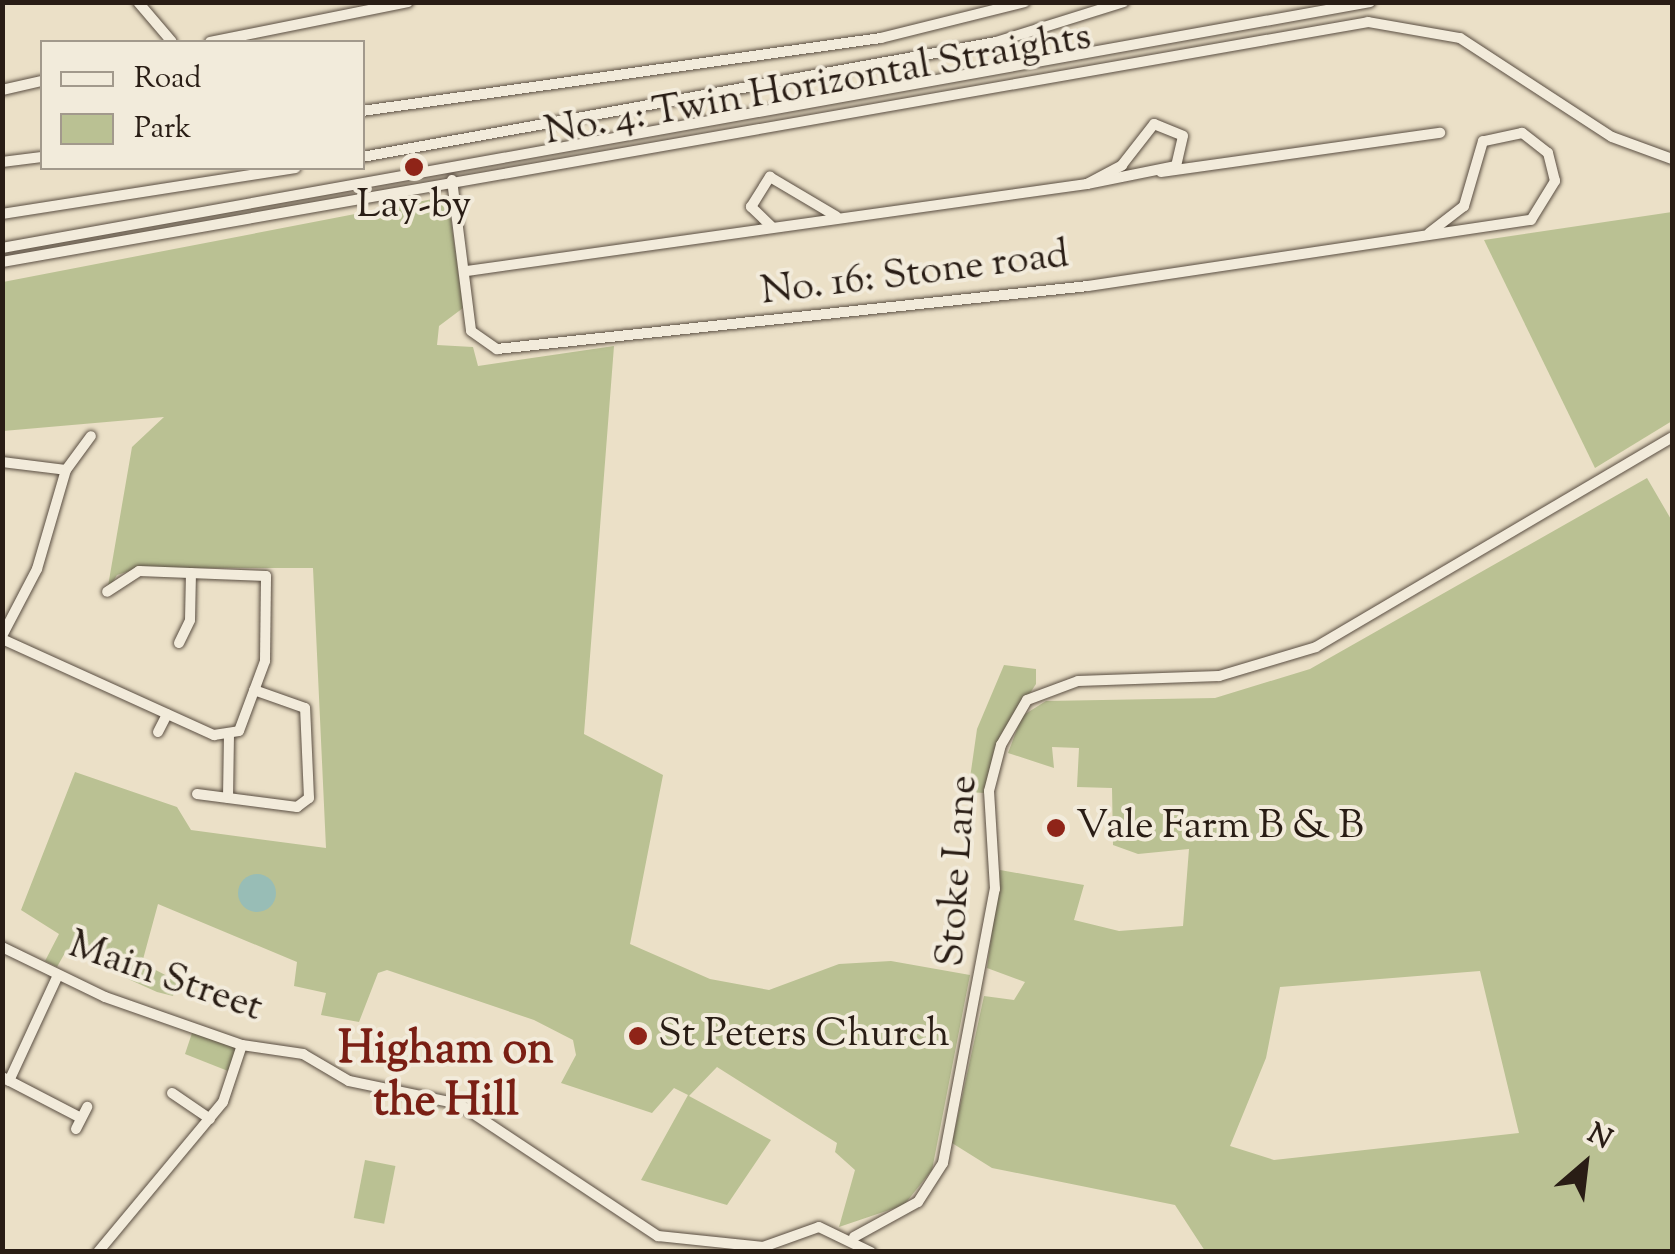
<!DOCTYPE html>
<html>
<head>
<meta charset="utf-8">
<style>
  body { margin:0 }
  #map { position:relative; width:1675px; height:1254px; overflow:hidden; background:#ebe0c7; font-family:"Sorts Mill Goudy",serif }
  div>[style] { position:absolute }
  .green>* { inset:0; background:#bac193; transform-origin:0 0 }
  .water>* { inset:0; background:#98bdb6 }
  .round { border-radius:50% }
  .roads { filter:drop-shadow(0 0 2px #5a4e42) drop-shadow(0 0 2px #5a4e42) }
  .minor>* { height:10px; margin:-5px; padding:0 5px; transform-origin:5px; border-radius:5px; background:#f2ebdb }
  .dots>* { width:28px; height:28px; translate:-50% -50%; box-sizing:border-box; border:5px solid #f2ebdb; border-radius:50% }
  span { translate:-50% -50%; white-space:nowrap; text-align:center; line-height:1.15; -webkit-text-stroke:8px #f2ebdb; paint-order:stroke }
  .street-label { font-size:40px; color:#291d15 }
  .poi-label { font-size:40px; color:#291d15 }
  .left { translate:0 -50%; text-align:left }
  .quarter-label { font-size:45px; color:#7a1f14; font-weight:700 }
  .frame { position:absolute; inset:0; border:5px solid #291d15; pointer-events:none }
  .legend { position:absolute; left:40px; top:40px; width:325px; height:130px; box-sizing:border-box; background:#f2ebdb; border:2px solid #a2998c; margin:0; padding:12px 18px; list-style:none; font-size:30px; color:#291d15 }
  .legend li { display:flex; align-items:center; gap:20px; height:50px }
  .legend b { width:50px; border:2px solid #a2998c }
  .north { position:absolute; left:1535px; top:1114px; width:100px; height:100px; -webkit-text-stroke:8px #f2ebdb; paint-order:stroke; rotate:28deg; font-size:28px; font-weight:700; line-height:40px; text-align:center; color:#291d15 }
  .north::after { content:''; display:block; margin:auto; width:35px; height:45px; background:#291d15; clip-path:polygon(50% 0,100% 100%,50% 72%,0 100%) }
</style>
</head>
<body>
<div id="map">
  <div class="green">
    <i style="clip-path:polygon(438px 198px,451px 219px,463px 308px,439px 326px,437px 345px,473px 347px,478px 366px,614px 346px,584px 734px,663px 775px,630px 944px,710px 979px,769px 990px,839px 964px,891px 961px,970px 975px,932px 1170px,904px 1205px,839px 1227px,855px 1170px,835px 1152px,837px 1143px,717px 1067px,689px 1096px,771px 1140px,727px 1205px,641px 1180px,688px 1095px,674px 1088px,652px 1113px,561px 1083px,576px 1055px,573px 1040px,534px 1020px,387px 970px,378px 973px,359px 1022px,321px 1015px,326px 993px,294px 986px,297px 962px,158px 904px,142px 963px,177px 981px,173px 996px,157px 992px,66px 951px,57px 967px,45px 961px,59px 934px,21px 910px,75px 772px,177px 807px,191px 830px,326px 848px,313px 568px,139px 568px,117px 575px,107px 592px,132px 447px,164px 417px,3px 431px,3px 282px)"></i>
    <i style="clip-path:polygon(1672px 212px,1672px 421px,1595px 468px,1484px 240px)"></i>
    <i style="clip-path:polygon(evenodd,1647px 478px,1672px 521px,1672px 1251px,1205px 1251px,1175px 1205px,992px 1168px,952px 1143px,984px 996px,1014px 1000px,1025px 982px,987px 968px,1000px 870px,1084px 885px,1074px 920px,1119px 931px,1183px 926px,1189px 849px,1138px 854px,1113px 845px,1112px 788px,1077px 787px,1079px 748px,1052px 747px,1054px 768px,1008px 753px,1022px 716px,1046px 701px,1215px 698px,1310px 669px,1647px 478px,1480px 971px,1519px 1133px,1274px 1160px,1230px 1146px,1266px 1058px,1280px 987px,1480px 971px)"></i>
    <i style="clip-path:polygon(1004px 665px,1036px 669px,1036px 684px,995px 747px,984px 793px,968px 792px,977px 729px)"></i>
    <i style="clip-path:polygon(193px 1030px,237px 1047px,233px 1073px,185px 1054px)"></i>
    <i style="left:365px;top:1160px;width:31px;height:59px;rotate:11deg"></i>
  </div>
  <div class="water">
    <i class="round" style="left:238px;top:874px;width:38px;height:38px"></i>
  </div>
  <div class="roads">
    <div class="minor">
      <i style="left:138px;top:2px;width:52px;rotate:49.6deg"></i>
      <i style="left:210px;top:42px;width:202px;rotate:-11.4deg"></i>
      <i style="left:2px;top:90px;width:41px;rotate:-12.7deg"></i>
      <i style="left:362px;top:111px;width:524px;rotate:-8.01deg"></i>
      <i style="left:881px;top:38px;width:148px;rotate:-14deg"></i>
      <i style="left:1154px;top:124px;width:31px;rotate:22deg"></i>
      <i style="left:1183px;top:136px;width:31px;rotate:103deg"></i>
      <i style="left:1176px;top:166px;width:91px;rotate:168.6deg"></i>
      <i style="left:1087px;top:184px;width:40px;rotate:-28deg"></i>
      <i style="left:1122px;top:165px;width:52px;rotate:-52deg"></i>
      <i style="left:362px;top:157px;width:644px;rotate:-10.28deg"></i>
      <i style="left:996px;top:42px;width:134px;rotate:-17.4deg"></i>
      <i style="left:2px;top:162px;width:40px;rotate:-7.1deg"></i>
      <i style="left:1161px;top:172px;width:282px;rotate:-8deg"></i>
      <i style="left:452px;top:180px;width:152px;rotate:82.8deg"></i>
      <i style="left:471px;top:331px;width:32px;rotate:35deg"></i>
      <i style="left:497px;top:349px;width:594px;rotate:-6.08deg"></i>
      <i style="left:1088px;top:286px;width:448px;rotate:-8.5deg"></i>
      <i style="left:1531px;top:220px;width:46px;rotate:-58.4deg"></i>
      <i style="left:1555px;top:181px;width:29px;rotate:-104deg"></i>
      <i style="left:1548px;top:153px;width:33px;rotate:-142deg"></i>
      <i style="left:1522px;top:133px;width:40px;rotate:168deg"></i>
      <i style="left:1483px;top:141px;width:68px;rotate:106.3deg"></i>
      <i style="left:1464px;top:206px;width:44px;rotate:142.4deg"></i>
      <i style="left:2px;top:214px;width:297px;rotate:-8.9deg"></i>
      <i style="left:771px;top:226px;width:28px;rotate:-136deg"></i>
      <i style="left:751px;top:207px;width:36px;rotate:-58deg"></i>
      <i style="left:770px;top:177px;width:77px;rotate:30.6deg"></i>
      <i style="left:2px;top:248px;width:1390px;rotate:-10.19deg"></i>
      <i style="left:2px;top:262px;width:1387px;rotate:-9.96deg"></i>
      <i style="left:1368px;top:22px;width:93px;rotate:9.9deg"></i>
      <i style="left:1460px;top:38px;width:181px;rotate:33.1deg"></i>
      <i style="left:1612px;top:137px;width:64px;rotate:20.1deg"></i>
      <i style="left:467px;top:271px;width:626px;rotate:-7.99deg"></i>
      <i style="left:2px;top:462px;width:64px;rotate:7.1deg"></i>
      <i style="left:2px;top:636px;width:76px;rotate:-62.4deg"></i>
      <i style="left:37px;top:569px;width:103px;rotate:-73.7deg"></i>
      <i style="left:66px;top:470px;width:42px;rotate:-53.7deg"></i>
      <i style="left:2px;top:639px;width:233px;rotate:24.4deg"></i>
      <i style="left:214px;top:735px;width:25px;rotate:-9deg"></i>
      <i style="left:239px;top:731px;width:75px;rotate:-69.6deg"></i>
      <i style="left:265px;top:661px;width:85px;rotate:-89.3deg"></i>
      <i style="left:266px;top:576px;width:127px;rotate:-177.7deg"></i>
      <i style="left:139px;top:571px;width:38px;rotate:147deg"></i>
      <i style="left:179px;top:643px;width:25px;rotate:-64deg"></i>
      <i style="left:190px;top:620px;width:47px;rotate:-88.8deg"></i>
      <i style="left:158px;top:732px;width:20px;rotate:-63deg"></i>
      <i style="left:197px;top:794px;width:101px;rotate:7.4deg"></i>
      <i style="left:297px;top:807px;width:15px;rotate:-37deg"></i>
      <i style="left:309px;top:798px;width:90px;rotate:-92.5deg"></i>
      <i style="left:305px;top:708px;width:54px;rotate:-160.6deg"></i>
      <i style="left:228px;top:798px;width:62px;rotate:-89.1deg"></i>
      <i style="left:2px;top:947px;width:114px;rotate:25.9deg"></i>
      <i style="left:105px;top:997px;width:145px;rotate:19.3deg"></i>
      <i style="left:242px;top:1045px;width:62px;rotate:8.4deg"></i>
      <i style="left:303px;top:1054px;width:53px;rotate:30.4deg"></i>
      <i style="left:349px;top:1081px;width:112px;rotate:11.8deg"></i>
      <i style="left:459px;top:1104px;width:239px;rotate:33.6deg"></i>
      <i style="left:658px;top:1236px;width:106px;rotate:6deg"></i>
      <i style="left:763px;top:1247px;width:59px;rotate:-19.7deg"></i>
      <i style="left:819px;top:1227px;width:58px;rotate:25.7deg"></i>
      <i style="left:2px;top:1077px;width:89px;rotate:27.4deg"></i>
      <i style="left:9px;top:1081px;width:117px;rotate:-65.2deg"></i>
      <i style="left:172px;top:1093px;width:46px;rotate:34.4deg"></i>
      <i style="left:76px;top:1129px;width:25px;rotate:-63deg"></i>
      <i style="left:854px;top:1237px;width:73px;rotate:-28.7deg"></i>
      <i style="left:918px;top:1202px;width:46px;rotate:-57.3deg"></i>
      <i style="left:943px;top:1163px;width:279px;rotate:-79.3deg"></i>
      <i style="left:995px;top:889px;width:98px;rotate:-93.5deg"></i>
      <i style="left:989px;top:791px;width:48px;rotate:-75.4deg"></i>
      <i style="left:1001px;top:745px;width:52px;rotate:-60deg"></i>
      <i style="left:1027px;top:700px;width:54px;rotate:-20.4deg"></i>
      <i style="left:1078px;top:681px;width:141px;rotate:-2deg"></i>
      <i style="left:1219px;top:676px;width:101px;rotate:-16.6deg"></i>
      <i style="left:1316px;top:647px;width:413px;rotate:-30.5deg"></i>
      <i style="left:98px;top:1252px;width:195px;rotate:-50.2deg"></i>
      <i style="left:223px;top:1102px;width:60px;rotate:-71.6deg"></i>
    </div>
  </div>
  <div class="dots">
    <i style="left:414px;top:167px;background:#8f2418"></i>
    <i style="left:1056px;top:828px;background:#8f2418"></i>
    <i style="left:638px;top:1036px;background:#8f2418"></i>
  </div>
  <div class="street-label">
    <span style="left:818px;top:86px;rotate:-10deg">No. 4: Twin Horizontal Straights</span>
    <span style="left:915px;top:275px;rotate:-7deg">No. 16: Stone road</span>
    <span style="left:959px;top:871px;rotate:-86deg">Stoke Lane</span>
    <span style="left:165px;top:978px;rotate:19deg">Main Street</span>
  </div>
  <div class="poi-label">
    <span style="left:414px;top:207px">Lay-by</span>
    <span class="left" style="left:1076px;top:828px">Vale Farm B &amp; B</span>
    <span class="left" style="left:658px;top:1036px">St Peters Church</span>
  </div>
  <div class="quarter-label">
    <span style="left:446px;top:1078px">Higham on<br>the Hill</span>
  </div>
  <div class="frame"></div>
  <ul class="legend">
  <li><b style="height:12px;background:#f2ebdb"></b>Road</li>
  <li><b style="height:28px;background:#bac193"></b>Park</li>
  </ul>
  <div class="north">N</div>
</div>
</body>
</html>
